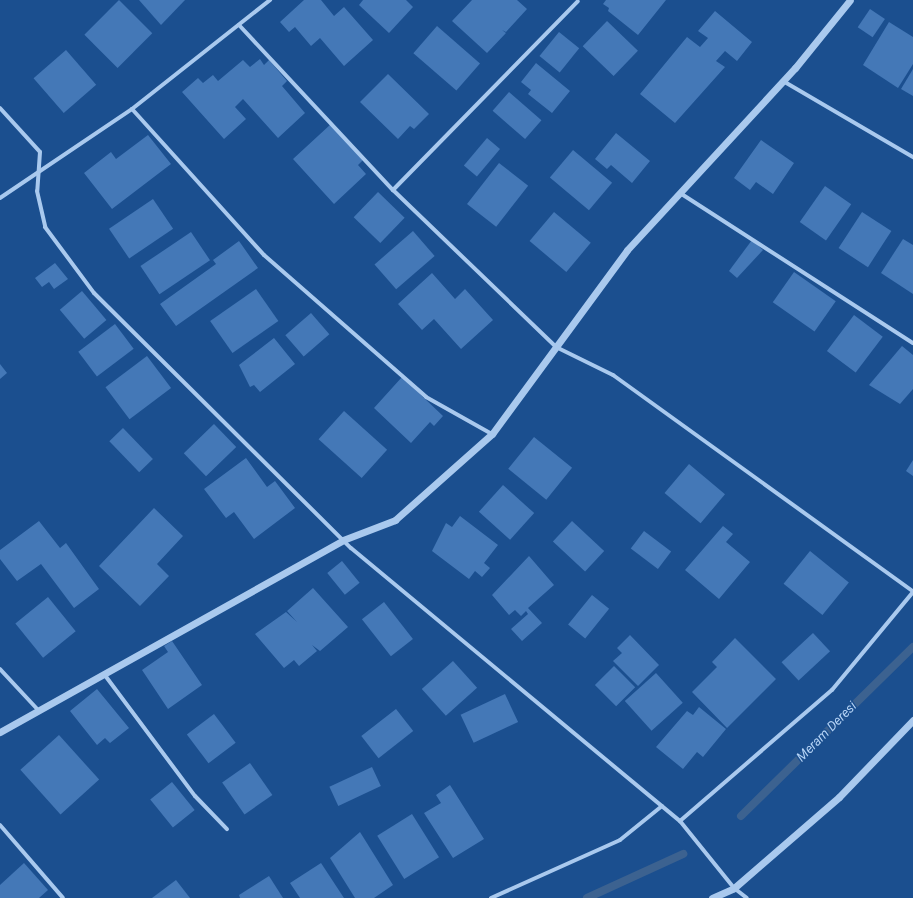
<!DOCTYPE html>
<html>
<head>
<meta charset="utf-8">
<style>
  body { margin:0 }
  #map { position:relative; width:913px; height:898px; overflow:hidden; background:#1b4f8f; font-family:Roboto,sans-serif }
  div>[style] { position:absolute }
  .stream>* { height:8px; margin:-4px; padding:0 4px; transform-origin:4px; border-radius:4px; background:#3c6290 }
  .building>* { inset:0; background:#4478b7; transform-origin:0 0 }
  .minor>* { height:4px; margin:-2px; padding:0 2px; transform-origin:2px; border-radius:2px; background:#a9c9ee }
  .tertiary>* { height:7px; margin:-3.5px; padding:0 3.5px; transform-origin:3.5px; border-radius:3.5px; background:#a9c9ee }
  span { translate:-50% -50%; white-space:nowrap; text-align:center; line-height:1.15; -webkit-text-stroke:3px #1b4f8f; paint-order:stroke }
  .water-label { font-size:13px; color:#b5d3f5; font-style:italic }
</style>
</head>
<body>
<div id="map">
  <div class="stream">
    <i style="left:741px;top:816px;width:241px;rotate:-44.5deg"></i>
    <i style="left:587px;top:898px;width:106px;rotate:-24.6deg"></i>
  </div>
  <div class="building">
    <i style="left:119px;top:0;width:47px;height:49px;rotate:45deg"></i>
    <i style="clip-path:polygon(139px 0,185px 0,161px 25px)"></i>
    <i style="clip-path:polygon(304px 0,321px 0,334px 16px,344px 7px,373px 40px,344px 66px,320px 38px,311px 46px,295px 27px,289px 32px,280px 22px)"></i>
    <i style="clip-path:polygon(363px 0,406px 0,413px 7px,389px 33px,359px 5px)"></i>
    <i style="clip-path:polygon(472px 0,517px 0,527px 9px,506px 32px,502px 30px,506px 33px,487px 53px,452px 21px)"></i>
    <i style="clip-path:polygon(606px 0,666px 0,638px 35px,608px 11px,609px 8px,603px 4px)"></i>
    <i style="left:870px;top:9px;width:18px;height:22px;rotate:34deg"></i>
    <i style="clip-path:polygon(715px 11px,752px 42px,737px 61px,725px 51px,716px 61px,725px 67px,675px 123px,640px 94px,687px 37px,700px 47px,708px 38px,698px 31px)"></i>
    <i style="left:607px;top:21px;width:43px;height:35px;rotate:44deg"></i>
    <i style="clip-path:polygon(889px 22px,913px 37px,913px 64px,898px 88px,863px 65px)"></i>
    <i style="left:437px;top:26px;width:57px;height:36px;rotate:41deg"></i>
    <i style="left:559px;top:32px;width:26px;height:31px;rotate:39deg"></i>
    <i style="left:66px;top:50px;width:46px;height:43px;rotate:49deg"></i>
    <i style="clip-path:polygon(260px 59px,264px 65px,269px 60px,287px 81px,282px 86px,305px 113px,278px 138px,243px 99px,235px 107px,246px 119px,224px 139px,182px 92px,198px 78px,203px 83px,213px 75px,218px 81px,243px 60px,250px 67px)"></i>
    <i style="clip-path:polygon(536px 63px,570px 91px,552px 113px,528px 94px,531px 90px,521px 82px)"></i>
    <i style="clip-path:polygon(913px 69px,913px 96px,901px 89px)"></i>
    <i style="clip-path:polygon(388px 74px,429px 114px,414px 129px,410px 126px,398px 139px,360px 102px)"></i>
    <i style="left:509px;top:92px;width:43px;height:25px;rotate:41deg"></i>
    <i style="clip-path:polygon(331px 124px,363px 160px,358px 165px,366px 174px,334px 204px,293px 159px)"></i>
    <i style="clip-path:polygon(616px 133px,650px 161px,632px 183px,611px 165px,607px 169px,595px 159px)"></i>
    <i style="clip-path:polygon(148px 135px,171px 164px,112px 209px,84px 173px,111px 152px,116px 159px)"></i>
    <i style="left:487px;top:138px;width:17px;height:36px;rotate:40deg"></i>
    <i style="clip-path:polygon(761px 140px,794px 163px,773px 194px,756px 182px,750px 190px,734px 178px)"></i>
    <i style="left:573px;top:150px;width:51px;height:36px;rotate:40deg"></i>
    <i style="left:499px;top:163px;width:37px;height:52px;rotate:38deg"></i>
    <i style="left:825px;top:186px;width:32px;height:44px;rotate:35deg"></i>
    <i style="left:378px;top:192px;width:37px;height:35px;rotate:44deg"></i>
    <i style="left:153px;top:199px;width:36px;height:53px;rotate:56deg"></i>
    <i style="left:554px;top:212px;width:48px;height:38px;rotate:40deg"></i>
    <i style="left:862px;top:212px;width:35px;height:43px;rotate:33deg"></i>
    <i style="left:413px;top:231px;width:33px;height:51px;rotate:49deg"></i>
    <i style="left:191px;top:232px;width:34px;height:61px;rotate:56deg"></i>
    <i style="clip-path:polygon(903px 239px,913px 245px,913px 294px,881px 273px)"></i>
    <i style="clip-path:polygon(752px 240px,763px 250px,737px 278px,729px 271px)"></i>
    <i style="clip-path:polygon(239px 241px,258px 268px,176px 326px,160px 304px,216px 264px,213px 260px)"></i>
    <i style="clip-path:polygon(55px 263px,68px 279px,54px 289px,49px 282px,42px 287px,35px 278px)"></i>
    <i style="left:794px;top:272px;width:51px;height:37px;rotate:35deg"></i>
    <i style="clip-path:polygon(432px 273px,455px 299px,465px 289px,493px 320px,461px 349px,434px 319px,422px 330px,398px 304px)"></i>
    <i style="left:256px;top:289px;width:39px;height:56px;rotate:55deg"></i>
    <i style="left:82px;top:291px;width:38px;height:29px;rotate:50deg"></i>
    <i style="left:311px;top:313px;width:28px;height:34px;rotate:49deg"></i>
    <i style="left:854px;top:315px;width:36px;height:45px;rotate:37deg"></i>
    <i style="left:115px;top:324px;width:31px;height:46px;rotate:53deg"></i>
    <i style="clip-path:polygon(274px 338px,295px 364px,260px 392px,254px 385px,250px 387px,239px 365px)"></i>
    <i style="clip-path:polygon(902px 346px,913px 355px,913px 389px,900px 404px,869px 385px)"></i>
    <i style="left:147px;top:356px;width:40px;height:52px;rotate:53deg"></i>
    <i style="clip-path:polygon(0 364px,7px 373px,0 379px)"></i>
    <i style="clip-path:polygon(402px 377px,443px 416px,434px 426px,430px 422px,411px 443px,374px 408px)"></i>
    <i style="left:344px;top:411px;width:58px;height:38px;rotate:42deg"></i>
    <i style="left:214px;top:424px;width:32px;height:42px;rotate:46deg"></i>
    <i style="left:123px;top:428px;width:43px;height:19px;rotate:46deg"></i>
    <i style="left:534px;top:437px;width:49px;height:41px;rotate:39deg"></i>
    <i style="clip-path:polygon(246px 458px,267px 487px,275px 481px,295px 508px,254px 539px,234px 512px,226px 518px,204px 489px)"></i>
    <i style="clip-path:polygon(913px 460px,913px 476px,906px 471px)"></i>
    <i style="left:689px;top:464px;width:47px;height:38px;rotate:40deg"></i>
    <i style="left:503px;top:485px;width:42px;height:36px;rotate:42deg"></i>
    <i style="clip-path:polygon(154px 508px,183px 536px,157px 564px,169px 576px,140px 606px,99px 566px)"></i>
    <i style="clip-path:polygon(460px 516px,498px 545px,484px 563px,490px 568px,482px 577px,475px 571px,469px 579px,432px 551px,446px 523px,452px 527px)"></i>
    <i style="clip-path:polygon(39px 521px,60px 548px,66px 543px,99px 589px,74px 608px,41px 564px,17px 581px,0 559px,0 550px)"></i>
    <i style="left:572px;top:521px;width:44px;height:28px;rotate:43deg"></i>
    <i style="clip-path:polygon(723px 526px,733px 534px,726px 542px,750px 562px,719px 599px,685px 570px)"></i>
    <i style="left:644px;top:531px;width:34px;height:22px;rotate:37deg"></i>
    <i style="left:810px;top:551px;width:50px;height:42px;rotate:39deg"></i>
    <i style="clip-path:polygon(529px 556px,554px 585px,528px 608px,542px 623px,522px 641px,511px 629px,528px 614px,526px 611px,521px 616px,515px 610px,509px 615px,492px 595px)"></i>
    <i style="left:342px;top:561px;width:28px;height:19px;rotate:51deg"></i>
    <i style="clip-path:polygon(313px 588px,348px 627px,320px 651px,312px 645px,317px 651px,299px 666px,294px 660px,284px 668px,255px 634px,286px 612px,297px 622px,287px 611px)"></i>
    <i style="left:592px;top:595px;width:22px;height:38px;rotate:39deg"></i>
    <i style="left:48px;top:597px;width:44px;height:42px;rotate:51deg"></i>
    <i style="left:384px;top:602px;width:47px;height:28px;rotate:52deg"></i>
    <i style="left:813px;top:633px;width:25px;height:43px;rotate:47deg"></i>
    <i style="clip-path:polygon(630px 635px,659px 665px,638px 686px,613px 661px,622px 653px,617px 648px)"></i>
    <i style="clip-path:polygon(735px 638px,776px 679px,727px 728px,692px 692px,717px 667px,712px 662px)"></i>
    <i style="clip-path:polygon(172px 641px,202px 685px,168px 709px,142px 670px,168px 652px,164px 646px)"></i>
    <i style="left:453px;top:661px;width:36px;height:42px;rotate:48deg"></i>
    <i style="left:614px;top:666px;width:30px;height:27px;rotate:45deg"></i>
    <i style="left:656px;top:673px;width:40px;height:42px;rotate:48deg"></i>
    <i style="clip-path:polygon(97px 689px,129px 728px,110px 743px,105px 738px,97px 745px,70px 711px)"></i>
    <i style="left:505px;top:694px;width:31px;height:49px;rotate:65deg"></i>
    <i style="clip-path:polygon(699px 707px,726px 729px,703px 757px,697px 752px,683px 769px,656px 747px,687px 711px,693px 715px)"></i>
    <i style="left:396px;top:709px;width:28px;height:44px;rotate:52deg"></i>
    <i style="left:214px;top:714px;width:36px;height:34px;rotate:53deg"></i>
    <i style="left:59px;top:735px;width:60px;height:52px;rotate:48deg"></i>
    <i style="left:250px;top:763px;width:39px;height:34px;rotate:55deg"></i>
    <i style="left:372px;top:767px;width:21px;height:47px;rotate:65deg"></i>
    <i style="left:172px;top:782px;width:36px;height:28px;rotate:51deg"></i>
    <i style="clip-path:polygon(450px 785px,484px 839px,453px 858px,424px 813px,441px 803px,436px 795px)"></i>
    <i style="left:412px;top:814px;width:51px;height:41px;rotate:58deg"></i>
    <i style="clip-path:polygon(360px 832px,393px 885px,374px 898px,355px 898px,330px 858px)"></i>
    <i style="clip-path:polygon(24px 863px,48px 890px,39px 898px,0 898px,0 885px)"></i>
    <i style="clip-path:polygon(321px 863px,344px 898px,300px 898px,290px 883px)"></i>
    <i style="clip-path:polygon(269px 876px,283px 898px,240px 898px,239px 895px)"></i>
    <i style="clip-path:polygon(176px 880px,190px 898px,152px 898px)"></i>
  </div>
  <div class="minor">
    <i style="left:239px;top:25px;width:226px;rotate:47deg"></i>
    <i style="left:393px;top:190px;width:226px;rotate:43.9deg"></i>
    <i style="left:556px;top:347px;width:64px;rotate:26.2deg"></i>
    <i style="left:613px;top:375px;width:370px;rotate:35.8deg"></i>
    <i style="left:783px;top:81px;width:151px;rotate:30.3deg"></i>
    <i style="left:0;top:108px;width:59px;rotate:47.7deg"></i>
    <i style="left:40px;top:152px;width:39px;rotate:94deg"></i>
    <i style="left:37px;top:191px;width:37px;rotate:77deg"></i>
    <i style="left:45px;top:227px;width:82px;rotate:53.4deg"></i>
    <i style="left:94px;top:293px;width:362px;rotate:44.8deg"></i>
    <i style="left:351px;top:548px;width:428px;rotate:39.7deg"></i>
    <i style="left:680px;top:821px;width:86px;rotate:51.1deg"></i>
    <i style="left:734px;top:888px;width:16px;rotate:38deg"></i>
    <i style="left:132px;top:109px;width:197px;rotate:47.9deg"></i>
    <i style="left:264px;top:255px;width:215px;rotate:41.2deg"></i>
    <i style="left:426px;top:397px;width:76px;rotate:29.3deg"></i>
    <i style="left:393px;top:190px;width:264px;rotate:-45.6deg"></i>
    <i style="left:680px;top:193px;width:277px;rotate:32.8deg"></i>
    <i style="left:0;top:198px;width:159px;rotate:-34deg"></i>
    <i style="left:132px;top:109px;width:176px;rotate:-38.3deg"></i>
    <i style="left:0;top:669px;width:57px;rotate:47.1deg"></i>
    <i style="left:104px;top:674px;width:152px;rotate:53.3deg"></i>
    <i style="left:195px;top:796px;width:46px;rotate:45.9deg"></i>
    <i style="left:680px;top:821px;width:201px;rotate:-40.8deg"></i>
    <i style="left:832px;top:690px;width:127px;rotate:-50.4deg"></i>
    <i style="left:0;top:825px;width:96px;rotate:49.2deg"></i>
    <i style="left:491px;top:898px;width:141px;rotate:-24.2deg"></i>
    <i style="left:620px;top:840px;width:54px;rotate:-39deg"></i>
  </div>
  <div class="tertiary">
    <i style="left:0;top:732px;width:393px;rotate:-29.2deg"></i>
    <i style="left:343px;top:540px;width:56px;rotate:-21deg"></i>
    <i style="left:395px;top:520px;width:130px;rotate:-41.6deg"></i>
    <i style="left:492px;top:434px;width:228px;rotate:-53.7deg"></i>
    <i style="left:627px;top:250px;width:248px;rotate:-47.3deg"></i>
    <i style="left:795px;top:68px;width:87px;rotate:-51deg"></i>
    <i style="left:712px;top:898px;width:24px;rotate:-24deg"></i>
    <i style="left:734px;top:888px;width:139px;rotate:-40.9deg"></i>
    <i style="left:839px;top:797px;width:107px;rotate:-46.1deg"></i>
  </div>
  <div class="water-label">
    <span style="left:827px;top:732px;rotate:-45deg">Meram Deresi</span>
  </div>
</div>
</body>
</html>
